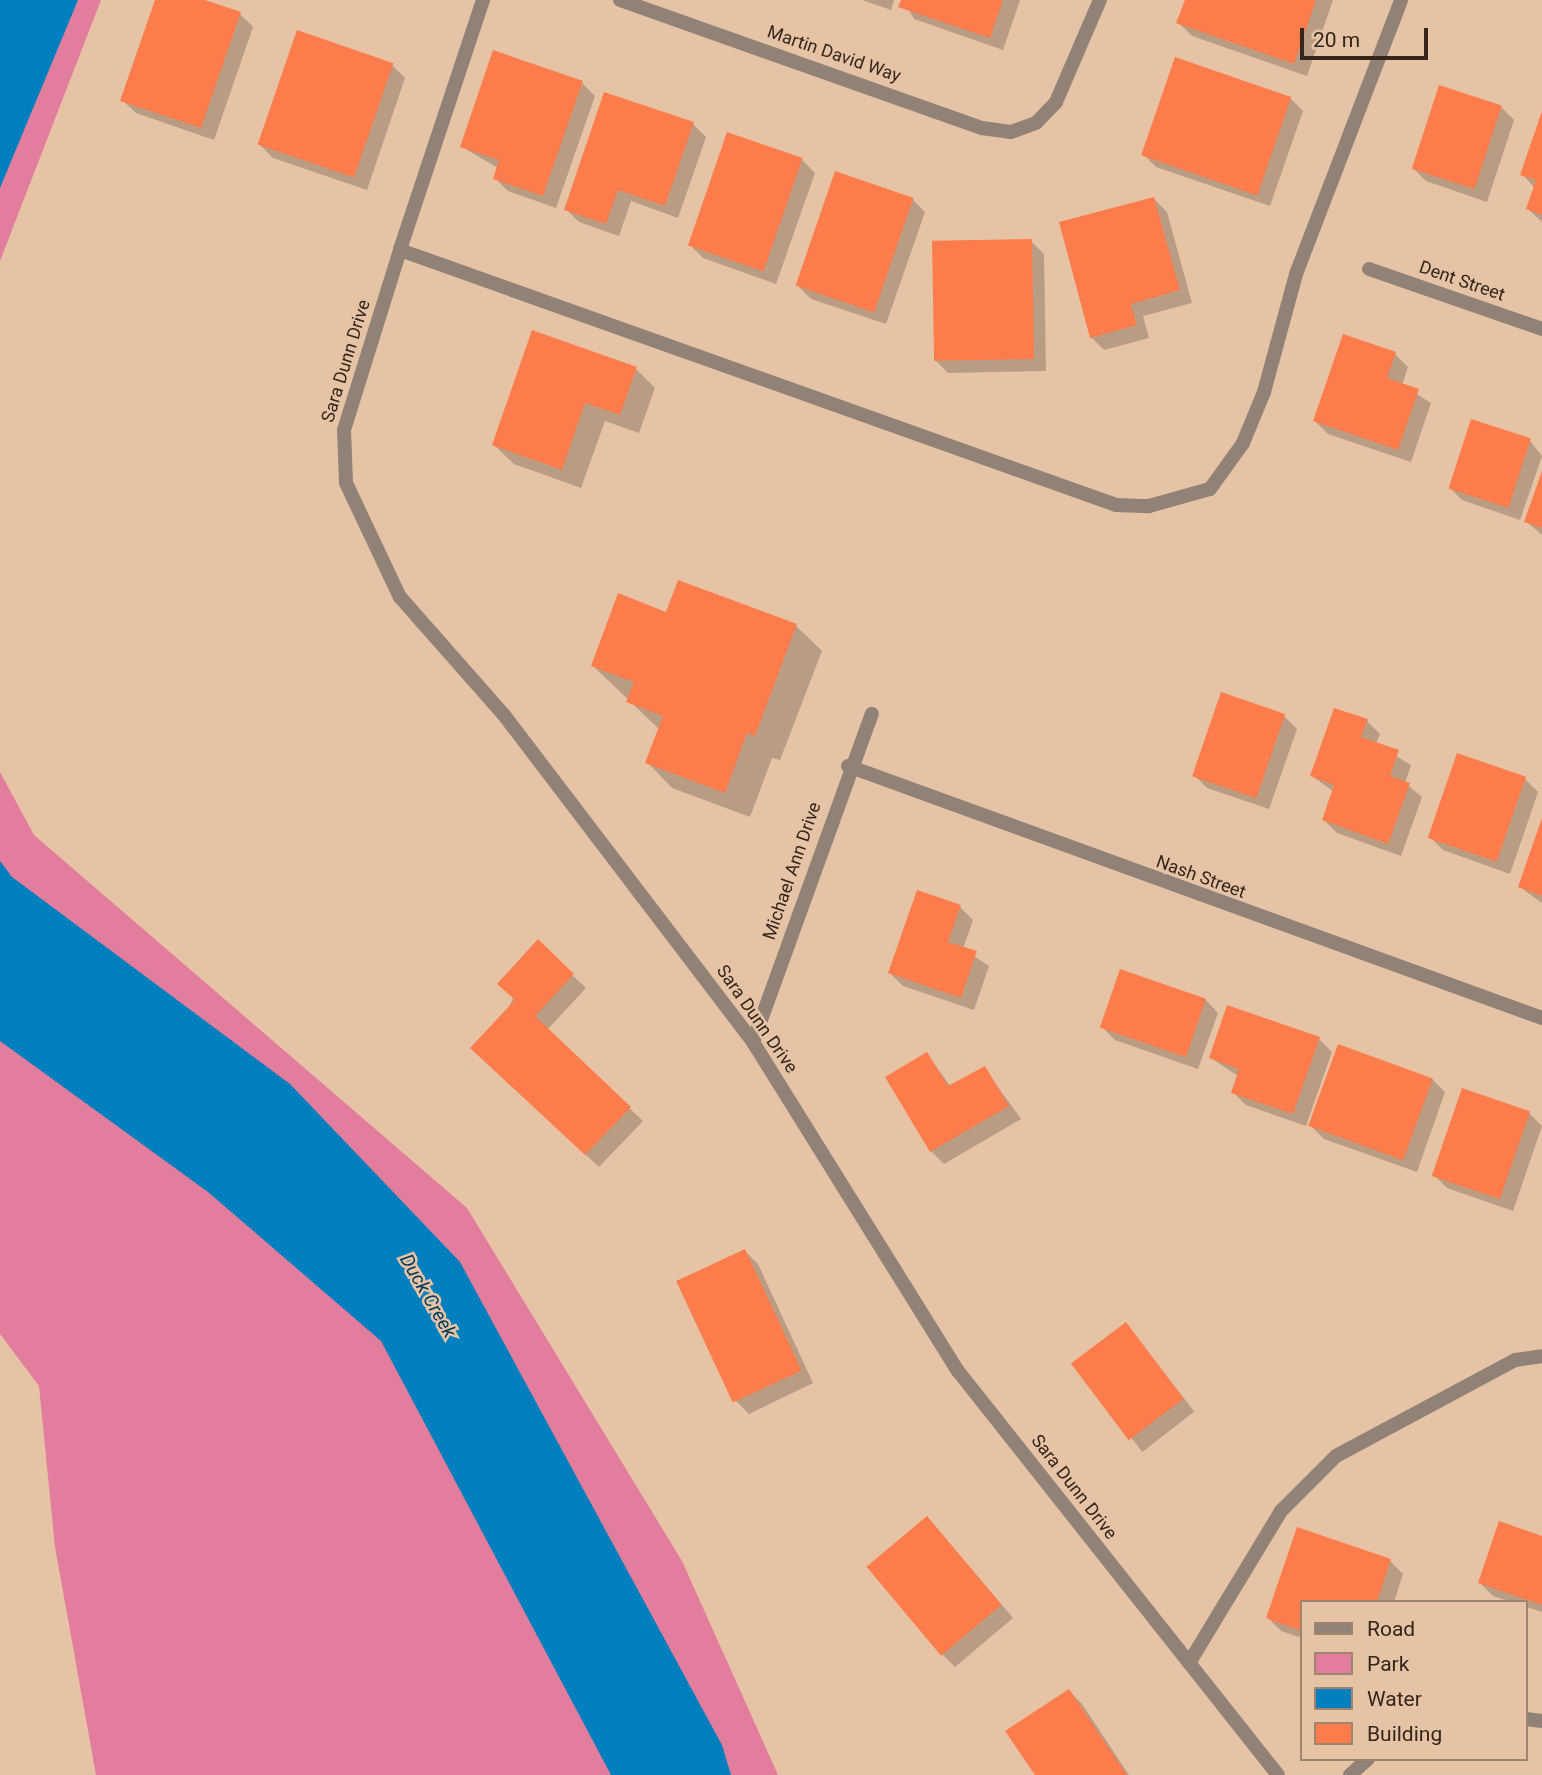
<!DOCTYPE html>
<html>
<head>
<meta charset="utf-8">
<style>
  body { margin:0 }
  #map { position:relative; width:1542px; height:1775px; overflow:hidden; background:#e7c3a6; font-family:Roboto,sans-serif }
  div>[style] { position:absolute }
  .green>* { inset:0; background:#e37d9d }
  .water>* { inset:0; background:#007fbe }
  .shadow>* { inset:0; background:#0003; transform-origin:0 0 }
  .building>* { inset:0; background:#fc7d4b; transform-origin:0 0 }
  .lane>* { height:14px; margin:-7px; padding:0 7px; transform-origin:7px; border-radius:7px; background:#908276 }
  .street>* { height:14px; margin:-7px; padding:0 7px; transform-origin:7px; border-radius:7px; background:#908276 }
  span { translate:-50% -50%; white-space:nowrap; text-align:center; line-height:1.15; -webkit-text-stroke:5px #e7c3a6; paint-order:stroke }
  .street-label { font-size:18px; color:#34261b }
  .water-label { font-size:19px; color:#003b5c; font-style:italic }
  .legend { position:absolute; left:1300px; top:1600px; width:228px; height:161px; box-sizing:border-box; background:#e7c3a6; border:2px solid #9f846e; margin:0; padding:9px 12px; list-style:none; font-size:21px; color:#34261b }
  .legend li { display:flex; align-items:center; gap:14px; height:35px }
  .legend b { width:35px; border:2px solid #9f846e }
  .scale { position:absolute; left:1300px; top:28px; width:128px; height:32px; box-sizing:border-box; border:4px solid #34261b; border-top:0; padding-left:9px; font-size:21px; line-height:24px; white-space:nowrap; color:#34261b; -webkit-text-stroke:5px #e7c3a6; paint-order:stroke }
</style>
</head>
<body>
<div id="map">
  <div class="green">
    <i style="clip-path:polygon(0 0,101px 0,0 261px)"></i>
    <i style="clip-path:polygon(0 772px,34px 835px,467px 1208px,682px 1561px,778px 1775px,96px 1775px,55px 1547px,39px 1386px,0 1334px)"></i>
  </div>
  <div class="water">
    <i style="clip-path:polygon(0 0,78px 0,0 188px)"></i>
    <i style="clip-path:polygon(0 861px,12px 877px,290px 1084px,460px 1262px,722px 1745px,731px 1775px,611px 1775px,381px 1341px,208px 1192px,0 1041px)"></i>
  </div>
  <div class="shadow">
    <i style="clip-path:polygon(157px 0,200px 0,240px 14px,253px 27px,214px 140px,136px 113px,122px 100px)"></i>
    <i style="clip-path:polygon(862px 0,894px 0,891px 10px)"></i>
    <i style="clip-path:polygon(903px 0,1020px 0,1003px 50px,914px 19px)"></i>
    <i style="clip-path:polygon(1186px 0,1333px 0,1307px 76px,1192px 36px,1179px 23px)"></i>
    <i style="clip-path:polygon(392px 65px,405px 78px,367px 190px,273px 158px,260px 145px)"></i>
    <i style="clip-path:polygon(582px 83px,595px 96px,556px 208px,508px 191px,495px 178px,498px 168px,462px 147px)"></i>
    <i style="clip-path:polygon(1290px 98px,1303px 111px,1270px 206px,1156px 167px,1143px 154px)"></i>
    <i style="clip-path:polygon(1501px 107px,1514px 120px,1487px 202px,1426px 181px,1413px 168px)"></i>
    <i style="clip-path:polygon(1542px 115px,1542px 222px,1528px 209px,1535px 188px,1522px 174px)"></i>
    <i style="clip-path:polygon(693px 124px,706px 137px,678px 218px,631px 201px,619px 236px,579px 222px,566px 209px)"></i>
    <i style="clip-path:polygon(802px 160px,815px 173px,776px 284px,703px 258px,690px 245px)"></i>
    <i style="clip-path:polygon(912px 199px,925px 212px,886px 324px,811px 299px,798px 286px)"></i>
    <i style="clip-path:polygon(1154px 199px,1167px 212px,1192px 303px,1143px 316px,1149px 338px,1104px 350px,1091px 337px)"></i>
    <i style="clip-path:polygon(1031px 241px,1044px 254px,1046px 371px,948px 373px,935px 360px)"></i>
    <i style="clip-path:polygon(1395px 354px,1408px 367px,1402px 385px,1431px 403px,1411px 462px,1328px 434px,1315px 421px)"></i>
    <i style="clip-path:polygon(636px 369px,655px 388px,639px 433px,605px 421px,581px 488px,514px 464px,494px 445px)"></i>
    <i style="clip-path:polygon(1530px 441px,1542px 456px,1520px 520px,1462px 500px,1449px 487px)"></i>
    <i style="clip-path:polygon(1542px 475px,1542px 535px,1526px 521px)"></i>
    <i style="clip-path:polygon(679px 582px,796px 626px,822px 651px,780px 760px,772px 758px,750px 817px,672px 788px,647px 762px,660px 730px,593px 666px,667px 614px)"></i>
    <i style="clip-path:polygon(1284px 716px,1297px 729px,1269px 809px,1207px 788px,1194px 775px)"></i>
    <i style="clip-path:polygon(1367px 721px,1380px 734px,1376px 744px,1411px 765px,1405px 783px,1422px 797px,1401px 856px,1337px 833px,1324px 820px,1334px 792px,1312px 776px)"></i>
    <i style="clip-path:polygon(1458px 755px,1525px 779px,1538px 792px,1510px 874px,1443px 850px,1430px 837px)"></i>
    <i style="clip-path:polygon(1542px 822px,1542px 903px,1520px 887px)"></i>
    <i style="clip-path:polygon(960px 907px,973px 920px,963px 949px,989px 966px,974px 1010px,903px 986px,890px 973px)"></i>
    <i style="clip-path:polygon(538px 942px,586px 988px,547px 1030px,643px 1121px,599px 1167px,485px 1061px)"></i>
    <i style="clip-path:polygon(1205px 999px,1218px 1013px,1198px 1069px,1115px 1040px,1102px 1027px)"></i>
    <i style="clip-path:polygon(1319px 1039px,1332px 1052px,1306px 1126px,1246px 1105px,1233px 1092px,1238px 1076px,1211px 1058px)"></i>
    <i style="clip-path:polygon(927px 1054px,951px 1087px,984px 1068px,1021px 1119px,944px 1164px,931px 1151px)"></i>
    <i style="clip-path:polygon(1432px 1079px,1445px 1092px,1417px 1172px,1324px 1139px,1311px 1126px)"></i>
    <i style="clip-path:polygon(1529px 1113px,1542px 1126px,1513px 1211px,1447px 1188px,1434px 1175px)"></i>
    <i style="clip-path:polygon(745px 1251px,758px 1264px,813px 1383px,749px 1414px,736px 1401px)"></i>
    <i style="left:1126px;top:1324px;width:111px;height:66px;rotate:52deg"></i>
    <i style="clip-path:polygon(1298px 1529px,1390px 1561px,1403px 1574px,1394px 1602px,1302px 1602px,1302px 1638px,1281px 1631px,1268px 1618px)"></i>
    <i style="clip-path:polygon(939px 1531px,1013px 1618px,955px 1667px,942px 1654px)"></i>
    <i style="clip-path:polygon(1542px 1538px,1542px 1612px,1493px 1596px,1480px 1583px)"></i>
    <i style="clip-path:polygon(1069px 1691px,1082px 1704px,1129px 1775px,1037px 1775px)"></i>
  </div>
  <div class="building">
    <i style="clip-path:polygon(155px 0,205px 0,241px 12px,201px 128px,120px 101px)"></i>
    <i style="clip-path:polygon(901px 0,1003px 0,990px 38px,898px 7px)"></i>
    <i style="clip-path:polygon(1185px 0,1316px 0,1294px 64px,1176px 23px)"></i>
    <i style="left:297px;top:30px;width:102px;height:121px;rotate:19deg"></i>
    <i style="clip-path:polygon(493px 50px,583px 81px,543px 196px,493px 179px,499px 160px,460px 147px)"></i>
    <i style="left:1175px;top:57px;width:123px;height:104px;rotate:19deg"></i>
    <i style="left:1439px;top:85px;width:66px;height:88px;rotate:18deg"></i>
    <i style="clip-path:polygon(604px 92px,694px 122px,665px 206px,618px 190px,606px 224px,564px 210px)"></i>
    <i style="clip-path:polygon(1542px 111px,1542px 215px,1526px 209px,1536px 180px,1520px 175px)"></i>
    <i style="left:727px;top:132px;width:80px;height:120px;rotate:19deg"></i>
    <i style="left:835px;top:171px;width:83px;height:121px;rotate:19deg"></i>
    <i style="clip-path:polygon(1154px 197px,1180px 290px,1131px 304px,1137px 325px,1090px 338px,1059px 222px)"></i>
    <i style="left:1032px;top:239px;width:120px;height:100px;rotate:89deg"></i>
    <i style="clip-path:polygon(532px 330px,637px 367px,620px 415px,585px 403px,562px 470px,492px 445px)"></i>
    <i style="clip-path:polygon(1343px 334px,1396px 352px,1387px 378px,1419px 389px,1398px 450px,1313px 421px)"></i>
    <i style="left:1471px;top:419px;width:63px;height:73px;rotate:18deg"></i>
    <i style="clip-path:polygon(1542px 471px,1542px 528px,1524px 522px)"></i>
    <i style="clip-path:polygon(678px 580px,797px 624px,755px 736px,747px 733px,725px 793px,645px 763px,663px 716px,626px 702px,634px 682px,591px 666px,618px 593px,666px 612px)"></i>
    <i style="left:1221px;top:692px;width:68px;height:89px;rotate:19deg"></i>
    <i style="clip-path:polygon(1334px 708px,1368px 719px,1361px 737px,1399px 750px,1390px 776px,1410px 783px,1388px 844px,1322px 820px,1334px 785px,1310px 776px)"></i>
    <i style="left:1457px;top:753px;width:73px;height:90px;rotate:19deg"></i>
    <i style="clip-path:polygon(1542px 818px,1542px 896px,1518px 887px)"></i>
    <i style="clip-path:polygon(917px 890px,961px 905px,948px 942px,977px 951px,961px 998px,888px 973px)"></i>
    <i style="clip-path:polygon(538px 939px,574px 974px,535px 1016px,631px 1107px,585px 1155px,470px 1048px,515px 1000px,497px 984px)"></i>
    <i style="left:1120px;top:969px;width:91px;height:62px;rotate:19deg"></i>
    <i style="clip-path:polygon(1227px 1005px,1320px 1037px,1293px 1114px,1231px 1093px,1239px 1069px,1209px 1058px)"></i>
    <i style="left:1338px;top:1044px;width:101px;height:87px;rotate:20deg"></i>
    <i style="clip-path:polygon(927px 1052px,948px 1086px,985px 1066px,1009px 1106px,930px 1152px,885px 1077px)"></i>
    <i style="left:1462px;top:1088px;width:72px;height:93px;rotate:19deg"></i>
    <i style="left:745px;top:1249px;width:134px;height:76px;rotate:65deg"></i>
    <i style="left:1126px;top:1322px;width:96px;height:69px;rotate:53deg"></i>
    <i style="left:927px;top:1516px;width:116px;height:79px;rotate:50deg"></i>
    <i style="clip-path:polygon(1499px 1521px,1542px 1536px,1542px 1605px,1478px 1583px)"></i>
    <i style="clip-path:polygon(1297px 1527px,1391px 1559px,1377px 1602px,1302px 1602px,1302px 1631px,1266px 1618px)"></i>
    <i style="clip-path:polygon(1069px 1689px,1127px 1775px,1035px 1775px,1005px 1731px)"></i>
  </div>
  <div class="lane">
    <i style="left:483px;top:0;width:263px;rotate:108.4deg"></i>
    <i style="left:400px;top:250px;width:760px;rotate:19.6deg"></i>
    <i style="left:1116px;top:505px;width:33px;rotate:2deg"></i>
    <i style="left:1149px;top:506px;width:63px;rotate:-15.6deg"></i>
    <i style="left:1210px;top:489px;width:57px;rotate:-54.3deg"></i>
    <i style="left:1243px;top:443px;width:55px;rotate:-67.6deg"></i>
    <i style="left:1264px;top:392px;width:122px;rotate:-74.8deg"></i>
    <i style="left:1296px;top:274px;width:293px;rotate:-69deg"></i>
    <i style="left:344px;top:430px;width:189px;rotate:-72.7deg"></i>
    <i style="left:1189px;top:1663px;width:178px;rotate:-58.8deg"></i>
    <i style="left:1281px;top:1511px;width:78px;rotate:-45deg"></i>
    <i style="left:1336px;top:1456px;width:203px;rotate:-28.2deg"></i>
    <i style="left:1515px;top:1360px;width:27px;rotate:-8deg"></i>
  </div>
  <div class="street">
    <i style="left:620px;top:0;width:384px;rotate:19.5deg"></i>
    <i style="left:982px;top:128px;width:29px;rotate:8deg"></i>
    <i style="left:1011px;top:132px;width:27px;rotate:-20deg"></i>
    <i style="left:1036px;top:123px;width:29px;rotate:-46deg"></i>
    <i style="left:1056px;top:102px;width:111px;rotate:-66.7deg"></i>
    <i style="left:1369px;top:269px;width:183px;rotate:19.1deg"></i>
    <i style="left:344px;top:430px;width:53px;rotate:87.8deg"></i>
    <i style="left:346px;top:483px;width:126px;rotate:64.7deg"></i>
    <i style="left:400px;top:597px;width:157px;rotate:48.6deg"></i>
    <i style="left:504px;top:715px;width:411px;rotate:52.7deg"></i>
    <i style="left:753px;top:1042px;width:388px;rotate:58.1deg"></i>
    <i style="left:958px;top:1371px;width:515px;rotate:51.62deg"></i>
    <i style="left:848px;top:766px;width:738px;rotate:19.96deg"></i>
    <i style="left:753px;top:1042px;width:349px;rotate:-70.1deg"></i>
    <i style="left:1526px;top:1719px;width:16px;rotate:7deg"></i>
    <i style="left:1350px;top:1775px;width:24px;rotate:-42deg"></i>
  </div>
  <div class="street-label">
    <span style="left:834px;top:54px;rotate:19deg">Martin David Way</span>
    <span style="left:1462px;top:281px;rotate:19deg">Dent Street</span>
    <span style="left:346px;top:361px;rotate:-73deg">Sara Dunn Drive</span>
    <span style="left:792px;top:871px;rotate:-71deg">Michael Ann Drive</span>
    <span style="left:1201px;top:877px;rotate:20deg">Nash Street</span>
    <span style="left:757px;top:1019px;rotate:55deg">Sara Dunn Drive</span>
    <span style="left:1074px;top:1487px;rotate:52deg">Sara Dunn Drive</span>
  </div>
  <div class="water-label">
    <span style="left:428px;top:1296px;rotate:60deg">Duck Creek</span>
  </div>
  <ul class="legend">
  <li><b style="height:9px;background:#908276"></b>Road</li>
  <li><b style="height:19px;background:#e37d9d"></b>Park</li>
  <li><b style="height:19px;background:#007fbe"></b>Water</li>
  <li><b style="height:19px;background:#fc7d4b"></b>Building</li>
  </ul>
  <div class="scale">20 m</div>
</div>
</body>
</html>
